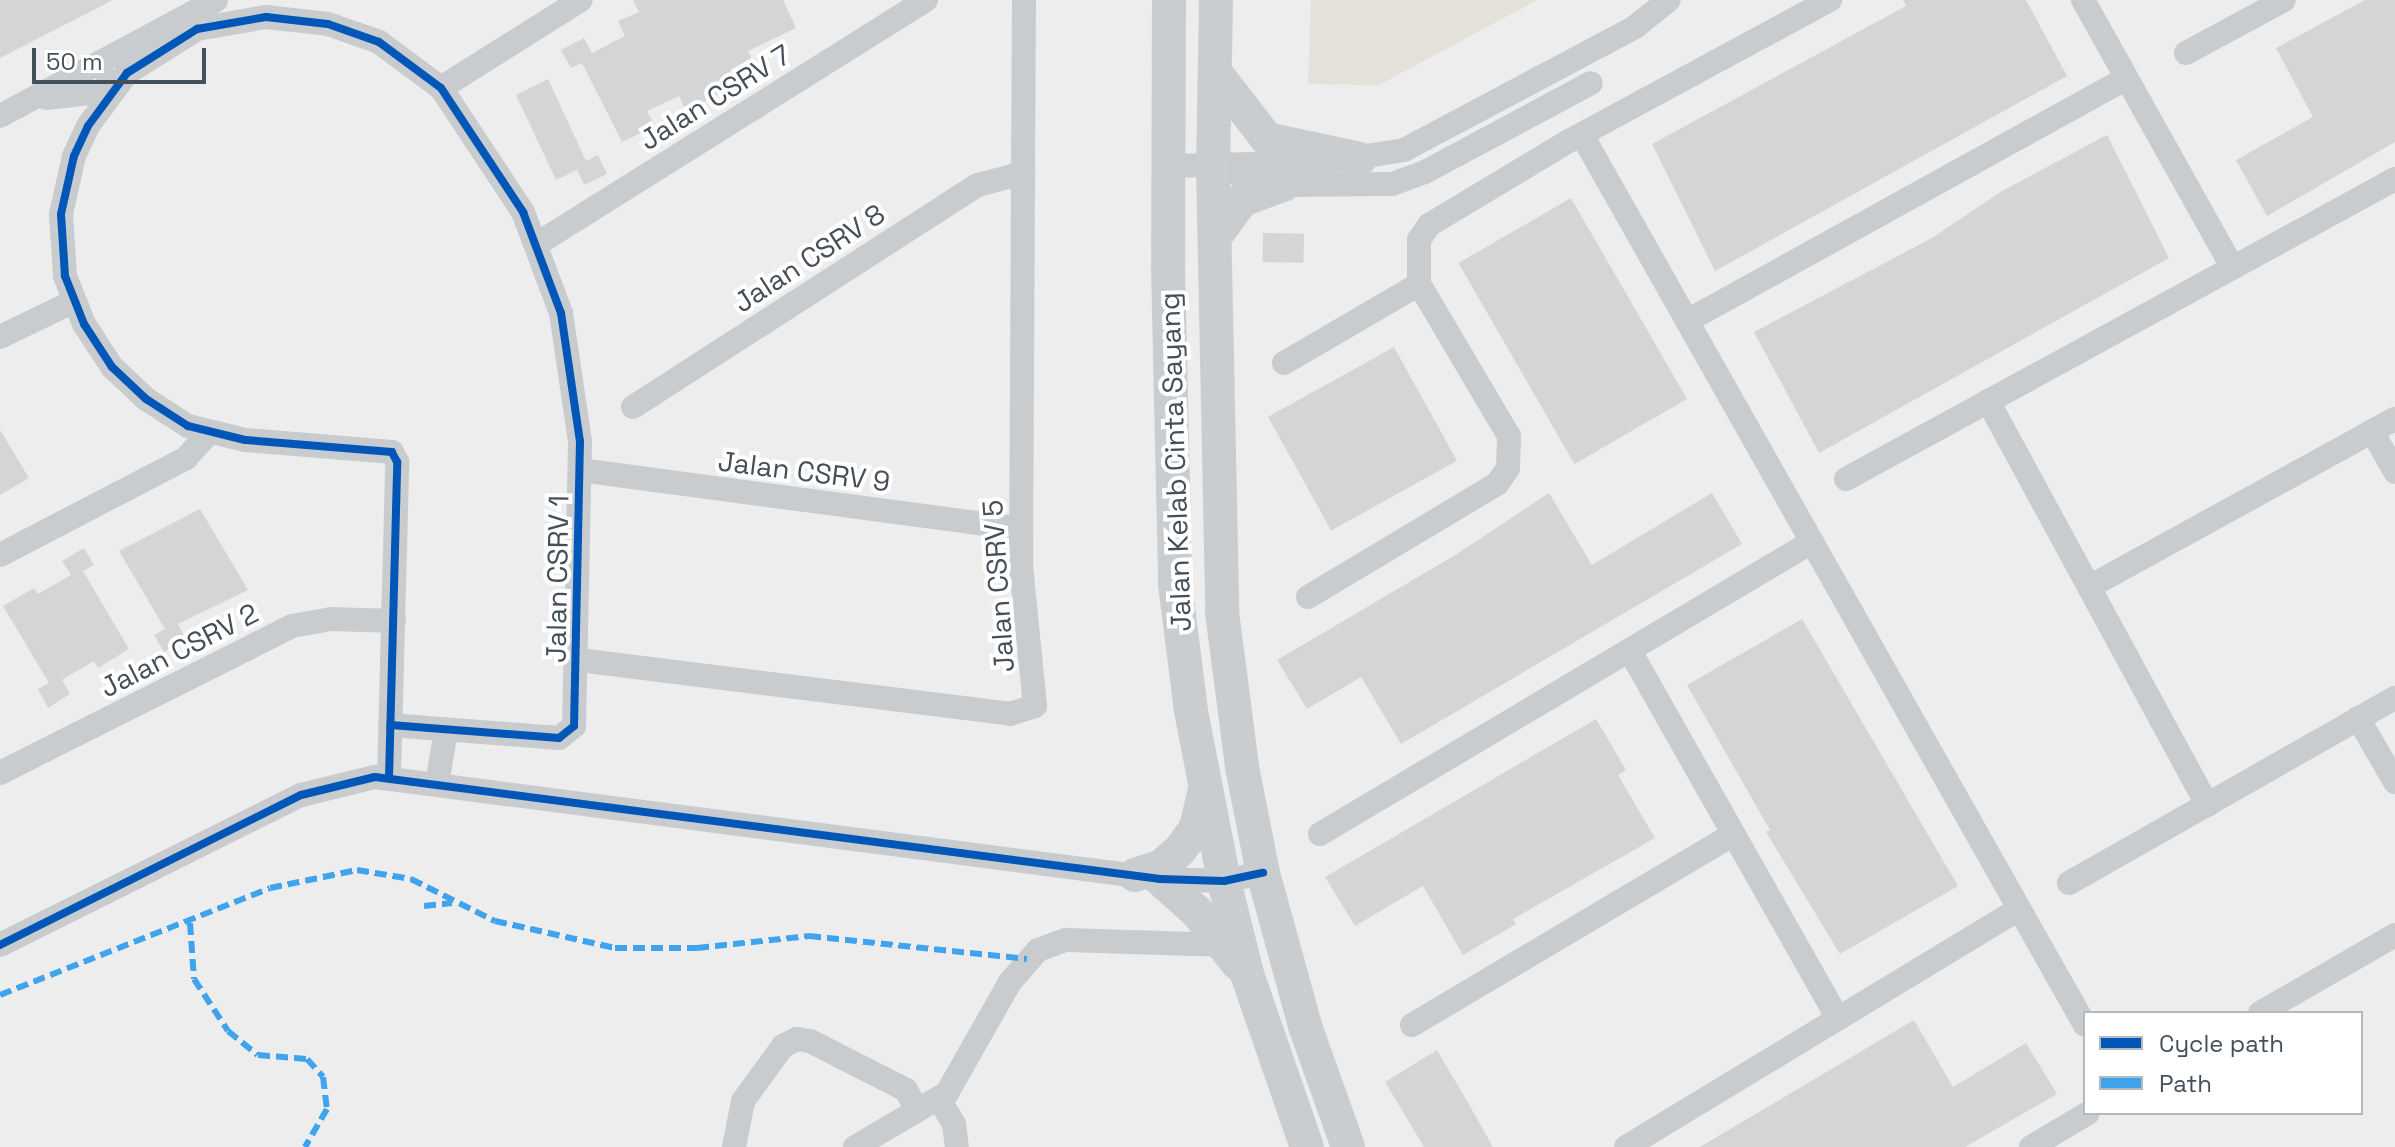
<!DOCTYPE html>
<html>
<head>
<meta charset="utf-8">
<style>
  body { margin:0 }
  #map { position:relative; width:2395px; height:1147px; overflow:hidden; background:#eeeded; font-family:"Space Grotesk",sans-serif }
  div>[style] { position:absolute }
  .commercial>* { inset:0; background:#e3e1da }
  .building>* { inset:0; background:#d5d5d7; transform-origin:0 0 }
  .street>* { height:24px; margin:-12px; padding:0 12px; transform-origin:12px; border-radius:12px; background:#c9ccce }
  .secondary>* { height:34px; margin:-17px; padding:0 17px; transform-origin:17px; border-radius:17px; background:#cacdd0 }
  .quiet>* { height:6px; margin-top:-3px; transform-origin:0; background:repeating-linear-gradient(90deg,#3fa4ed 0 12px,transparent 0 18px) }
  .cycleway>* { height:8px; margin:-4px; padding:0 4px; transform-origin:4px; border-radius:4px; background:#0057b8 }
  span { translate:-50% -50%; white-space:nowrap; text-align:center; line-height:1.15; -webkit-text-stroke:8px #fff; paint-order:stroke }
  .street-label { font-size:28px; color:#444f59 }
  .legend { position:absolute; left:2083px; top:1011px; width:280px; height:104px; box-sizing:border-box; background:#fff; border:2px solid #b4b9bd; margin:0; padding:10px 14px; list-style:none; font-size:24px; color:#444f59 }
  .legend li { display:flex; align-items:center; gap:16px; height:40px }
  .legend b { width:40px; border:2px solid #b4b9bd }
  .scale { position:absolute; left:32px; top:48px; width:174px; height:36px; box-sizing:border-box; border:4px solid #444f59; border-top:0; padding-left:10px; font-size:24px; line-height:28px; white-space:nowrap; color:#444f59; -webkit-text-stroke:6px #fff; paint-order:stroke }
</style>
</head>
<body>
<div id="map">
  <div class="commercial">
    <i style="clip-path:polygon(1311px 0,1537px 0,1379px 85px,1308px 84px)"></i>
  </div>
  <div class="building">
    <i style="clip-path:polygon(0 0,113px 0,0 58px)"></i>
    <i style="clip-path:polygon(633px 0,783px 0,796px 28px,748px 51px,752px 59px,731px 69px,739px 84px,686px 111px,679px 96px,647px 111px,655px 126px,622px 142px,582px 63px,571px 68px,561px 50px,584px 38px,592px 53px,625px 36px,618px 21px,639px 12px)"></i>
    <i style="clip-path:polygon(1903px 0,2026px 0,2067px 76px,1715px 271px,1652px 144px,1906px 6px)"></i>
    <i style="clip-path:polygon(2365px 0,2395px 0,2395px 142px,2267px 216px,2236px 160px,2313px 117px,2276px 48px)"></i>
    <i style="clip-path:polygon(548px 79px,586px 161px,598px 155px,607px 174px,584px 185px,577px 170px,556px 180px,516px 95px)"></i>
    <i style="clip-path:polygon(2107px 135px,2169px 258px,1819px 453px,1754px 332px,1932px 238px,2002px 191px)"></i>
    <i style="left:1571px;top:198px;width:232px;height:130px;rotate:60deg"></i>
    <i style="left:1263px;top:233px;width:41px;height:29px;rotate:1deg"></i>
    <i style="left:1394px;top:347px;width:130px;height:144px;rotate:61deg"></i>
    <i style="clip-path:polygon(0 430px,29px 478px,0 495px)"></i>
    <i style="clip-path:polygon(1549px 493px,1592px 565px,1712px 493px,1742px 544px,1401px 744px,1361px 677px,1307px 709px,1277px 660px,1457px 554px)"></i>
    <i style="clip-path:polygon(200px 509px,248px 590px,178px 624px,186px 639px,164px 652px,154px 635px,165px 629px,119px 551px)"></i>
    <i style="clip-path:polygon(84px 548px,94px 565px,83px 571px,129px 649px,98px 668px,94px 661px,62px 680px,70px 694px,48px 708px,38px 689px,49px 683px,3px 606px,34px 588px,38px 594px,71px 575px,62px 561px)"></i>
    <i style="clip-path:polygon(1802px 619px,1958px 886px,1840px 954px,1766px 832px,1770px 830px,1687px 685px)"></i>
    <i style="clip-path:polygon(1596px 719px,1626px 770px,1618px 775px,1655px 838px,1513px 919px,1516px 924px,1463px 955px,1423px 886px,1355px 926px,1325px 877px)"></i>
    <i style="clip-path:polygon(1914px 1020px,1953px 1087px,2026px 1043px,2057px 1094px,1965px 1147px,1700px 1147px)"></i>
    <i style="clip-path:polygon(1437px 1050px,1467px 1101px,1493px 1147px,1424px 1147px,1385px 1082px)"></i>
  </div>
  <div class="street">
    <i style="left:2083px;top:0;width:306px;rotate:60.8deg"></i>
    <i style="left:2186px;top:53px;width:111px;rotate:-28.4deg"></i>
    <i style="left:441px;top:88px;width:165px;rotate:-32.2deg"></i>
    <i style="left:46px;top:98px;width:63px;rotate:-6.3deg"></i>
    <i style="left:109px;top:91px;width:11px;rotate:-95deg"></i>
    <i style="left:0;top:116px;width:245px;rotate:-28.2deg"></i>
    <i style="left:1582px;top:135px;width:1022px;rotate:60.53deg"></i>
    <i style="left:1167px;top:166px;width:162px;rotate:-1.4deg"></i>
    <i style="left:1329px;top:162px;width:76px;rotate:-9.1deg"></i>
    <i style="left:1404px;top:150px;width:262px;rotate:-28deg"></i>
    <i style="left:1635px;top:27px;width:43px;rotate:-38.5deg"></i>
    <i style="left:1215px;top:168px;width:70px;rotate:14deg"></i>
    <i style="left:1283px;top:185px;width:109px;rotate:-0.5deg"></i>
    <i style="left:1392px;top:184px;width:35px;rotate:-20deg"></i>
    <i style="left:1425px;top:172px;width:188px;rotate:-28.2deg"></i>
    <i style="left:537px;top:244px;width:459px;rotate:-32.1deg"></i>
    <i style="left:1687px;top:321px;width:500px;rotate:-28.92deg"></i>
    <i style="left:0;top:337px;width:82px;rotate:-25.9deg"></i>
    <i style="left:1284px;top:363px;width:156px;rotate:-30.3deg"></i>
    <i style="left:1988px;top:401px;width:460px;rotate:61.5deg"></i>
    <i style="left:633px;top:407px;width:410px;rotate:-32.8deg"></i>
    <i style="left:978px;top:185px;width:47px;rotate:-14.9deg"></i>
    <i style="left:2372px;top:431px;width:47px;rotate:60.7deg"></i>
    <i style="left:580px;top:470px;width:445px;rotate:7.6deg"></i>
    <i style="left:1846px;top:479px;width:626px;rotate:-28.65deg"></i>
    <i style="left:0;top:555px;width:210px;rotate:-27.5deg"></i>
    <i style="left:186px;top:458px;width:31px;rotate:-48deg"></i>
    <i style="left:2089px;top:587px;width:349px;rotate:-28.8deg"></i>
    <i style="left:1308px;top:597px;width:220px;rotate:-30.9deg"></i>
    <i style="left:1497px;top:484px;width:19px;rotate:-55deg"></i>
    <i style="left:1508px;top:468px;width:32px;rotate:-88deg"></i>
    <i style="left:1509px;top:436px;width:177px;rotate:-120.6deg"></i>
    <i style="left:1419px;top:284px;width:44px;rotate:-90deg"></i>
    <i style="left:1419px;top:240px;width:18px;rotate:-56deg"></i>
    <i style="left:1429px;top:225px;width:163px;rotate:-31deg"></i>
    <i style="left:1569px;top:141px;width:297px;rotate:-28.4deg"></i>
    <i style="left:1630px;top:651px;width:422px;rotate:60.5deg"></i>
    <i style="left:579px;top:660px;width:434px;rotate:7.1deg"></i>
    <i style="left:1010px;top:714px;width:26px;rotate:-18deg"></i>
    <i style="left:1035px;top:706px;width:141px;rotate:-95.7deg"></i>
    <i style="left:1021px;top:566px;width:566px;rotate:-89.7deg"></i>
    <i style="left:2358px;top:718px;width:74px;rotate:60deg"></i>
    <i style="left:0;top:773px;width:327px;rotate:-26.7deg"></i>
    <i style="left:292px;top:626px;width:40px;rotate:-10deg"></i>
    <i style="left:331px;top:619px;width:63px;rotate:1.8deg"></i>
    <i style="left:389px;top:778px;width:316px;rotate:-88.5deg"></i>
    <i style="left:397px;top:462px;width:11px;rotate:-117deg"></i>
    <i style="left:392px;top:452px;width:147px;rotate:-175.3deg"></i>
    <i style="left:245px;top:440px;width:59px;rotate:-166.2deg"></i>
    <i style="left:188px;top:426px;width:50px;rotate:-147.3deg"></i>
    <i style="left:146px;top:399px;width:47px;rotate:-136.7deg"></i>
    <i style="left:112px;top:367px;width:51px;rotate:-123.1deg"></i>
    <i style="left:84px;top:324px;width:52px;rotate:-111.6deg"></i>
    <i style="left:65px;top:276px;width:62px;rotate:-93.7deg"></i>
    <i style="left:61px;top:214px;width:59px;rotate:-77.4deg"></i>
    <i style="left:74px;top:156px;width:33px;rotate:-65deg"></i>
    <i style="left:88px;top:126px;width:66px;rotate:-53.7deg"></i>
    <i style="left:127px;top:73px;width:83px;rotate:-32.2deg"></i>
    <i style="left:197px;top:29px;width:70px;rotate:-9.9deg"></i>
    <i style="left:266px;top:17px;width:62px;rotate:6.4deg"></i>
    <i style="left:328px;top:24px;width:54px;rotate:19.4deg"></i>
    <i style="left:379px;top:42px;width:77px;rotate:36.6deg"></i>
    <i style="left:441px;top:88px;width:149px;rotate:56.5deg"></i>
    <i style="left:523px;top:212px;width:108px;rotate:69.4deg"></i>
    <i style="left:561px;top:313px;width:129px;rotate:81.6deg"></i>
    <i style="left:580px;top:441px;width:285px;rotate:91.2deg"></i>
    <i style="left:574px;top:726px;width:19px;rotate:141deg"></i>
    <i style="left:559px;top:738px;width:169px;rotate:-175.6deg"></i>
    <i style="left:437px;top:784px;width:54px;rotate:-80.4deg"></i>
    <i style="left:1320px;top:834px;width:570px;rotate:-30.71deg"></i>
    <i style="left:2069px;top:883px;width:375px;rotate:-29.6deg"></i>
    <i style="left:0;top:945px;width:336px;rotate:-26.5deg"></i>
    <i style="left:301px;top:795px;width:76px;rotate:-13.7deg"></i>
    <i style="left:375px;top:777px;width:792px;rotate:7.4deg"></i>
    <i style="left:1160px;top:879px;width:64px;rotate:1.8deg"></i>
    <i style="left:1224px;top:881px;width:40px;rotate:-12deg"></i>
    <i style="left:2260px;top:1013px;width:156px;rotate:-30deg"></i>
    <i style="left:1412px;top:1025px;width:372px;rotate:-30.7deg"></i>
    <i style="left:939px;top:1099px;width:29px;rotate:59deg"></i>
    <i style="left:954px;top:1124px;width:23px;rotate:83deg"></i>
    <i style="left:734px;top:1147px;width:47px;rotate:-78.9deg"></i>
    <i style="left:743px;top:1101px;width:68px;rotate:-54deg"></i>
    <i style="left:783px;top:1046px;width:16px;rotate:-27deg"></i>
    <i style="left:797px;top:1039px;width:13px;rotate:9deg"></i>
    <i style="left:810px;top:1041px;width:108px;rotate:27deg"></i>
    <i style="left:906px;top:1090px;width:21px;rotate:61deg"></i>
    <i style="left:855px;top:1147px;width:107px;rotate:-30.4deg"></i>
    <i style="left:947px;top:1093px;width:128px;rotate:-60.4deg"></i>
    <i style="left:1010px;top:982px;width:43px;rotate:-48.8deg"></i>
    <i style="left:1038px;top:950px;width:30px;rotate:-20deg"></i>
    <i style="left:1066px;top:940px;width:159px;rotate:1.8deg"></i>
    <i style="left:1626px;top:1147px;width:456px;rotate:-31.2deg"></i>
    <i style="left:2031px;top:1147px;width:66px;rotate:-30.8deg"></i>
  </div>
  <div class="secondary">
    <i style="left:1169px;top:0;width:267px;rotate:90.2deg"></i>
    <i style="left:1168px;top:267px;width:317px;rotate:88.7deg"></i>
    <i style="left:1175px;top:584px;width:128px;rotate:82.8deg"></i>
    <i style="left:1191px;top:711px;width:173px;rotate:79deg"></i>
    <i style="left:1224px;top:881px;width:99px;rotate:76deg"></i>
    <i style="left:1248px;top:977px;width:180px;rotate:70.9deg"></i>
    <i style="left:1216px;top:0;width:167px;rotate:91deg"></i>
    <i style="left:1213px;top:167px;width:445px;rotate:88.8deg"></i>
    <i style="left:1222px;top:612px;width:156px;rotate:82.6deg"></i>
    <i style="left:1242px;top:767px;width:108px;rotate:78.8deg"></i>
    <i style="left:1263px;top:873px;width:159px;rotate:74.6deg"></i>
    <i style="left:1305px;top:1026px;width:128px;rotate:70.4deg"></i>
    <i style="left:1215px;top:72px;width:85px;rotate:52.2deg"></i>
    <i style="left:1267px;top:139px;width:95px;rotate:12.1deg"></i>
    <i style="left:1215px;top:237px;width:46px;rotate:-53.9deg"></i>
    <i style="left:1242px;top:200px;width:44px;rotate:-20.1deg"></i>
    <i style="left:1135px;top:875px;width:28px;rotate:-18deg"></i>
    <i style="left:1162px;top:866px;width:24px;rotate:-42deg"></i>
    <i style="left:1180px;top:850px;width:27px;rotate:-54deg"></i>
    <i style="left:1196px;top:828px;width:36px;rotate:-77deg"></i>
    <i style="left:1160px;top:879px;width:50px;rotate:41.7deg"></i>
    <i style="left:1197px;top:912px;width:66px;rotate:51.7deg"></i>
  </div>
  <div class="quiet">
    <i style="left:424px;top:906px;width:28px;rotate:-6deg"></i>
    <i style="left:190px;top:923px;width:56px;rotate:85.9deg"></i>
    <i style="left:194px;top:979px;width:62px;rotate:56.8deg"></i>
    <i style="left:228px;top:1031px;width:38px;rotate:39deg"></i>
    <i style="left:258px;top:1055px;width:49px;rotate:4.7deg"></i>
    <i style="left:307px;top:1059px;width:24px;rotate:48deg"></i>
    <i style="left:323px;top:1077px;width:32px;rotate:83deg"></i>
    <i style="left:327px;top:1109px;width:44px;rotate:120.1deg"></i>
    <i style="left:0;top:995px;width:290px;rotate:-21.6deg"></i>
    <i style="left:270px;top:888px;width:89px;rotate:-11.7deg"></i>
    <i style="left:357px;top:870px;width:55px;rotate:9.5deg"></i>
    <i style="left:411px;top:879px;width:94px;rotate:26.6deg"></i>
    <i style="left:495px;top:921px;width:123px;rotate:12.7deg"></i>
    <i style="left:615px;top:948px;width:82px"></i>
    <i style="left:697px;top:948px;width:113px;rotate:-6.1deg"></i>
    <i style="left:809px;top:936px;width:219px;rotate:6deg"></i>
  </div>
  <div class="cycleway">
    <i style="left:389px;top:778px;width:316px;rotate:-88.5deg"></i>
    <i style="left:397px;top:462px;width:11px;rotate:-117deg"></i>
    <i style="left:392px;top:452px;width:147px;rotate:-175.3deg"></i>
    <i style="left:245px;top:440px;width:59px;rotate:-166.2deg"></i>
    <i style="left:188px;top:426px;width:50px;rotate:-147.3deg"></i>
    <i style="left:146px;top:399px;width:47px;rotate:-136.7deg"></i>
    <i style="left:112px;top:367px;width:51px;rotate:-123.1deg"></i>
    <i style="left:84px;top:324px;width:52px;rotate:-111.6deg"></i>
    <i style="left:65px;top:276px;width:62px;rotate:-93.7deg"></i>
    <i style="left:61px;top:214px;width:59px;rotate:-77.4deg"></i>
    <i style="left:74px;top:156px;width:33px;rotate:-65deg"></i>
    <i style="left:88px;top:126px;width:66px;rotate:-53.7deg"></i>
    <i style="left:127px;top:73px;width:83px;rotate:-32.2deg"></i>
    <i style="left:197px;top:29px;width:70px;rotate:-9.9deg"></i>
    <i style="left:266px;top:17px;width:62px;rotate:6.4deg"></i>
    <i style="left:328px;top:24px;width:54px;rotate:19.4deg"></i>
    <i style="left:379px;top:42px;width:77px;rotate:36.6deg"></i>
    <i style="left:441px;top:88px;width:149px;rotate:56.5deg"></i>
    <i style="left:523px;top:212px;width:108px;rotate:69.4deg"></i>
    <i style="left:561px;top:313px;width:129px;rotate:81.6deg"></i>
    <i style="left:580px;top:441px;width:285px;rotate:91.2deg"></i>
    <i style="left:574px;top:726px;width:19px;rotate:141deg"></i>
    <i style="left:559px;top:738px;width:169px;rotate:-175.6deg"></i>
    <i style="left:0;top:945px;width:336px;rotate:-26.5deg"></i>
    <i style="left:301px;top:795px;width:76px;rotate:-13.7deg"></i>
    <i style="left:375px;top:777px;width:792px;rotate:7.4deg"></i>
    <i style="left:1160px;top:879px;width:64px;rotate:1.8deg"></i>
    <i style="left:1224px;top:881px;width:40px;rotate:-12deg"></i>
  </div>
  <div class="street-label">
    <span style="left:715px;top:97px;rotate:-32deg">Jalan CSRV 7</span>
    <span style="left:809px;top:258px;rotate:-33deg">Jalan CSRV 8</span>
    <span style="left:1175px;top:462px;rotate:-92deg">Jalan Kelab Cinta Sayang</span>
    <span style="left:804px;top:471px;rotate:7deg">Jalan CSRV 9</span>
    <span style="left:557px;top:579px;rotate:-89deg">Jalan CSRV 1</span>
    <span style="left:998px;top:586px;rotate:-94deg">Jalan CSRV 5</span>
    <span style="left:179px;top:650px;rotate:-27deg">Jalan CSRV 2</span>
  </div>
  <ul class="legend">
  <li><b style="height:10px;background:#0057b8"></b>Cycle path</li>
  <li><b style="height:10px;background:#3fa4ed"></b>Path</li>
  </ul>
  <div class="scale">50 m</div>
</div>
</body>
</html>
